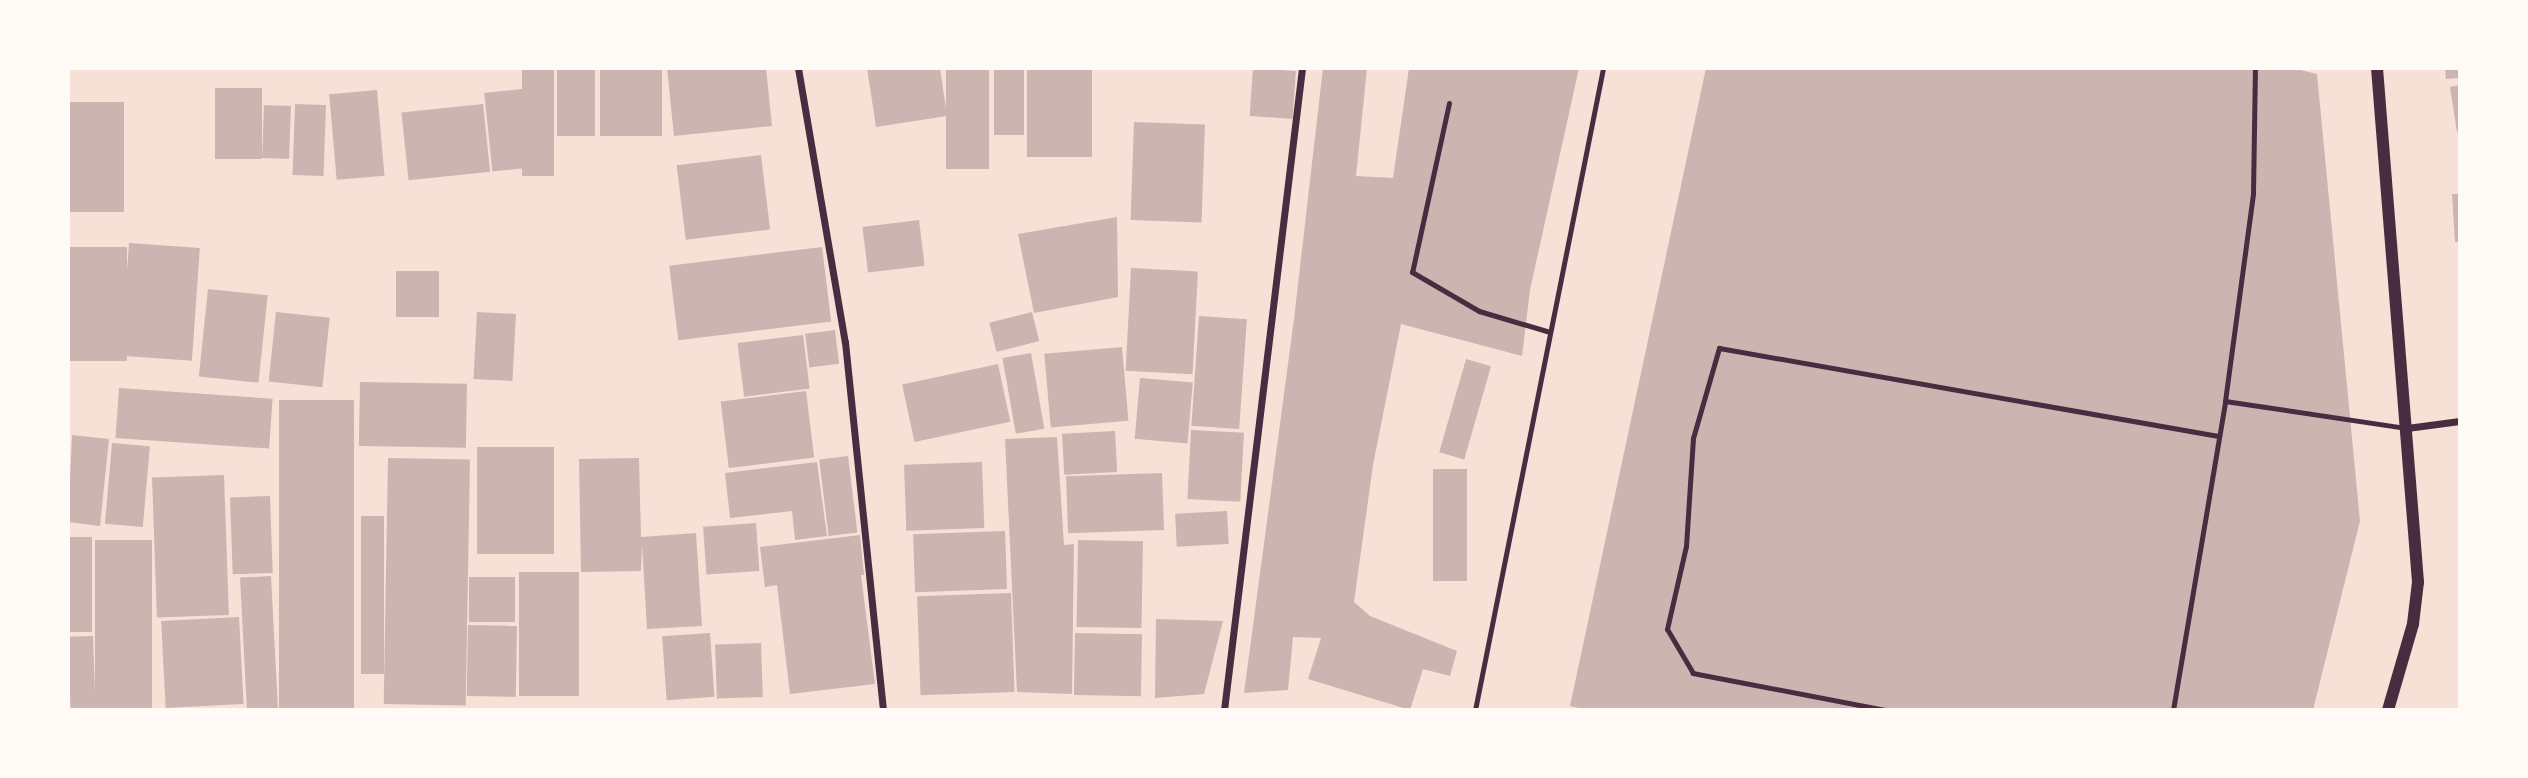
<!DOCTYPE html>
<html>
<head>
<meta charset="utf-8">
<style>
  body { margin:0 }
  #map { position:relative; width:2528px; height:778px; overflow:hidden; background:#f7e1d7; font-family:"PT Serif",serif }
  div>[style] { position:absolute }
  .building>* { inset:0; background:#ccb4b1; transform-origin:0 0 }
  .service>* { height:5px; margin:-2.5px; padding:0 2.5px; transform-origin:2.5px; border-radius:2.5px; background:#4a2c40 }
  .minor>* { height:7px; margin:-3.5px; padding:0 3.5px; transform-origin:3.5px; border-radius:3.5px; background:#4a2c40 }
  .tertiary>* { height:12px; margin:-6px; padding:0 6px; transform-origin:6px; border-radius:6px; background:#4a2c40 }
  span { translate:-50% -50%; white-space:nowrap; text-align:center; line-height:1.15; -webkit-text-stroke:5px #fffaf5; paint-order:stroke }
  .frame { position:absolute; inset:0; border:70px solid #fffaf5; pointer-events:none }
</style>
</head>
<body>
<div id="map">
  <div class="building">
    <i style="left:522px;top:68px;width:32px;height:108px"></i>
    <i style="left:557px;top:68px;width:38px;height:68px"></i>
    <i style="left:600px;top:68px;width:62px;height:68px"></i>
    <i style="clip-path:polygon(667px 68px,766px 68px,772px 126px,674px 136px)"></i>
    <i style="clip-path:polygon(867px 68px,940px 68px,947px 116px,876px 127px)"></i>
    <i style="left:946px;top:68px;width:43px;height:101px"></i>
    <i style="left:994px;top:68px;width:30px;height:67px"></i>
    <i style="left:1027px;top:68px;width:65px;height:89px"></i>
    <i style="left:1253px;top:68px;width:43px;height:48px;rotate:4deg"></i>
    <i style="clip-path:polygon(1323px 68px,1367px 68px,1356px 176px,1393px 178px,1409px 68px,1579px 68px,1530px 290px,1522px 356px,1401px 324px,1373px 465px,1354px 602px,1370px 616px,1457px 651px,1450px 676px,1423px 669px,1410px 710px,1308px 679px,1321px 638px,1293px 637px,1288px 690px,1244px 693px,1294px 319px)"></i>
    <i style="clip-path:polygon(1706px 68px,2292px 68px,2317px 74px,2360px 521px,2313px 710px,1589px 710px,1570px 706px)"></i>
    <i style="clip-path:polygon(2445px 68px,2460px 68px,2460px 78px,2446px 79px)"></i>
    <i style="clip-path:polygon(2460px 85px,2460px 131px,2457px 132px,2450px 87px)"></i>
    <i style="left:215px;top:88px;width:47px;height:71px"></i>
    <i style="left:522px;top:89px;width:79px;height:38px;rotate:84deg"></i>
    <i style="left:377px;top:90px;width:86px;height:48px;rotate:85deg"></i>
    <i style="left:68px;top:102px;width:56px;height:110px"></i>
    <i style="left:295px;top:104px;width:31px;height:71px;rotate:2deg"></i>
    <i style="left:483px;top:104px;width:68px;height:82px;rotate:84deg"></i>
    <i style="left:264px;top:105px;width:27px;height:53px;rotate:2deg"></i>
    <i style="left:1134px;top:122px;width:71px;height:98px;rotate:2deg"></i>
    <i style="left:761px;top:155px;width:75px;height:85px;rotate:83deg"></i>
    <i style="clip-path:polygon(2452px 194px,2460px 194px,2460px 242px,2455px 242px)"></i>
    <i style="clip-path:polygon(1117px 217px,1118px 297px,1034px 313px,1018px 234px)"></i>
    <i style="left:919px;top:220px;width:46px;height:57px;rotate:83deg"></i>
    <i style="left:129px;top:243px;width:71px;height:113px;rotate:4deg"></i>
    <i style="left:68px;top:247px;width:59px;height:114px"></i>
    <i style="left:822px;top:247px;width:75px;height:154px;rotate:83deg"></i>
    <i style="left:1131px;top:268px;width:67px;height:103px;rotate:3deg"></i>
    <i style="left:396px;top:271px;width:43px;height:46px"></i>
    <i style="left:208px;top:289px;width:60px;height:88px;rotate:6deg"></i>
    <i style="left:276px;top:312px;width:54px;height:70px;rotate:6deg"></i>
    <i style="left:477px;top:312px;width:39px;height:67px;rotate:3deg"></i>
    <i style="left:1032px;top:312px;width:30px;height:44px;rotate:76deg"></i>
    <i style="left:1199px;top:316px;width:48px;height:110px;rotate:4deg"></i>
    <i style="left:835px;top:330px;width:34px;height:30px;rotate:83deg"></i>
    <i style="left:803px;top:335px;width:54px;height:66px;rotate:83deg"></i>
    <i style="left:1122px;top:347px;width:74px;height:78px;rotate:85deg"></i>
    <i style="left:1031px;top:353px;width:77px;height:29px;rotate:80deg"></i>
    <i style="left:1466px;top:359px;width:26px;height:97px;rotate:16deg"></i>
    <i style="left:998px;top:364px;width:59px;height:98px;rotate:78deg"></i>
    <i style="left:1140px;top:378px;width:53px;height:61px;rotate:5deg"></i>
    <i style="left:360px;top:382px;width:107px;height:64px;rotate:1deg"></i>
    <i style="left:119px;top:388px;width:154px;height:50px;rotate:4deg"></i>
    <i style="left:806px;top:391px;width:67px;height:86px;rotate:83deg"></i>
    <i style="left:279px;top:400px;width:75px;height:310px"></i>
    <i style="left:1191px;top:430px;width:53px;height:69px;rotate:3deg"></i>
    <i style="left:1115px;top:431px;width:41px;height:53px;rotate:87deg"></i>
    <i style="clip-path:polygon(72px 435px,109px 439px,100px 526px,68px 522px)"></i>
    <i style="clip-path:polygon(1057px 437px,1064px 545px,1074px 544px,1072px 694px,1017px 692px,1005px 439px)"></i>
    <i style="left:112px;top:443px;width:38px;height:81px;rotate:5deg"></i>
    <i style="left:477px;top:447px;width:77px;height:107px"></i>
    <i style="left:848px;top:456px;width:77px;height:29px;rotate:83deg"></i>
    <i style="left:388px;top:458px;width:82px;height:246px;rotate:1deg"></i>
    <i style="clip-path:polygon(639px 458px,641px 537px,696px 533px,702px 626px,647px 629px,642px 544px,641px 571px,581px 572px,579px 459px)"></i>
    <i style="clip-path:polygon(817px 462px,827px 536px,795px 540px,792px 511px,730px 518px,725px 473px)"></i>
    <i style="left:982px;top:462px;width:66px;height:78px;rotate:88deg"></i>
    <i style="left:1433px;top:469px;width:34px;height:112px"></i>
    <i style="left:1162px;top:473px;width:57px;height:96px;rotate:88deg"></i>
    <i style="left:224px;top:475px;width:140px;height:72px;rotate:88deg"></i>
    <i style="left:270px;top:496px;width:77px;height:40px;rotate:88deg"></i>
    <i style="left:1227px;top:511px;width:33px;height:52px;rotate:87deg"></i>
    <i style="left:361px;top:516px;width:23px;height:158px"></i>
    <i style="left:756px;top:523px;width:48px;height:53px;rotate:86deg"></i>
    <i style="left:1005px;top:531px;width:58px;height:92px;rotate:88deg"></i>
    <i style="clip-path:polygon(860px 535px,864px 575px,861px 575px,875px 684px,790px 694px,777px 585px,765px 587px,760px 547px)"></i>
    <i style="left:68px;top:537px;width:24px;height:95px"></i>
    <i style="left:95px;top:540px;width:57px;height:170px"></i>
    <i style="left:1078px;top:540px;width:65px;height:87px;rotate:1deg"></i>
    <i style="left:519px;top:572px;width:60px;height:124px"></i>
    <i style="left:271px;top:576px;width:134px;height:31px;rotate:87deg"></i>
    <i style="left:469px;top:577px;width:46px;height:45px"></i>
    <i style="left:1011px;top:593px;width:99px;height:94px;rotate:88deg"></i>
    <i style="left:239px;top:617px;width:87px;height:78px;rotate:87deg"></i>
    <i style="clip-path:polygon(1156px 619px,1223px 621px,1204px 694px,1155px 698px)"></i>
    <i style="left:468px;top:625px;width:49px;height:71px;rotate:1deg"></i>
    <i style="left:710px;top:633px;width:64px;height:48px;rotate:86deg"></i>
    <i style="left:1075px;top:633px;width:67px;height:62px;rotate:1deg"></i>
    <i style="left:93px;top:636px;width:73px;height:25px;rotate:88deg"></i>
    <i style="left:761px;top:643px;width:54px;height:46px;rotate:88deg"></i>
  </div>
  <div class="service">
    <i style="left:1449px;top:103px;width:173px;rotate:102.3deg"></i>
    <i style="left:1412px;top:272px;width:78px;rotate:30.2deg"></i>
    <i style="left:1479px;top:311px;width:74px;rotate:16.5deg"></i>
    <i style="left:2225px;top:401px;width:182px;rotate:8.5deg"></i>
    <i style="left:1475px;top:710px;width:655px;rotate:-78.72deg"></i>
    <i style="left:1885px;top:710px;width:196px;rotate:-169.1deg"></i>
    <i style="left:1693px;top:673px;width:51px;rotate:-120.6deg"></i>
    <i style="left:1667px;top:629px;width:85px;rotate:-77.1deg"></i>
    <i style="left:1686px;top:546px;width:108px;rotate:-86.3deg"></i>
    <i style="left:1693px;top:438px;width:94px;rotate:-73.9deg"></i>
    <i style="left:1719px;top:348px;width:507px;rotate:10deg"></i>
    <i style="left:2173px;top:710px;width:313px;rotate:-80.4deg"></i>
    <i style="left:2225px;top:401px;width:210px;rotate:-82.3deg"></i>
    <i style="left:2253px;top:193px;width:125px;rotate:-89.1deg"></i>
  </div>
  <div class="minor">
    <i style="left:798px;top:68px;width:278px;rotate:80.3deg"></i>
    <i style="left:845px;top:342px;width:370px;rotate:84.1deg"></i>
    <i style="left:2407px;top:428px;width:53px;rotate:-7.5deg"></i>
    <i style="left:1224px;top:710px;width:647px;rotate:-83.07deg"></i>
  </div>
  <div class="tertiary">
    <i style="left:2377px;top:68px;width:516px;rotate:85.44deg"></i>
    <i style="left:2418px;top:582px;width:42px;rotate:96.8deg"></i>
    <i style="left:2413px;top:624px;width:90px;rotate:106.2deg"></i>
  </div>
  <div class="frame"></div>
</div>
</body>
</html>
